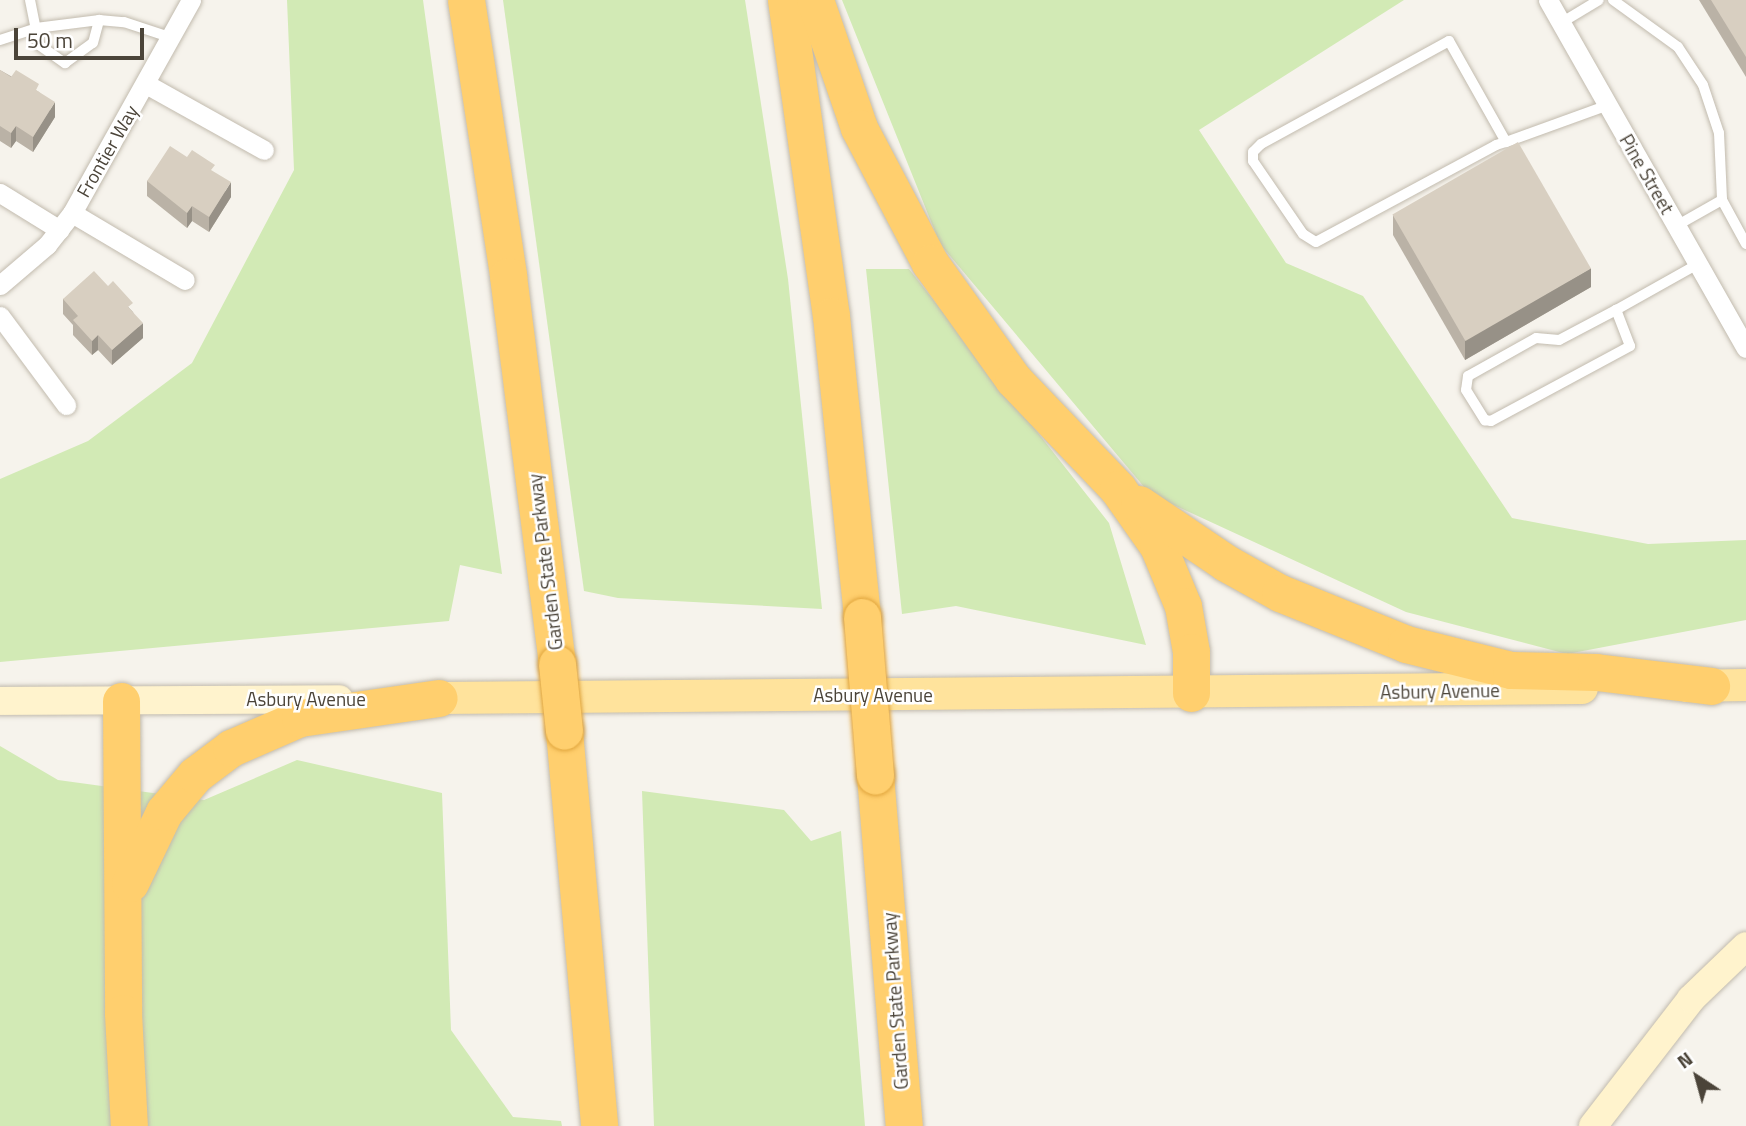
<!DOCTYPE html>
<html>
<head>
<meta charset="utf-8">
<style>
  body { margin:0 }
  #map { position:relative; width:1746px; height:1126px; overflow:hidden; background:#f6f3ec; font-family:"Titillium Web",sans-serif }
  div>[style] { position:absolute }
  .green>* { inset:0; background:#d2eab5 }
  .roads { filter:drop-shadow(0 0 2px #c2bbae) drop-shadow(0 0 2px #c2bbae) }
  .lane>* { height:10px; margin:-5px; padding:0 5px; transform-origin:5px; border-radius:5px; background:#fff }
  .street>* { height:19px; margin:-9.5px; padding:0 9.5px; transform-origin:9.5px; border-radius:9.5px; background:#fff }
  .secondary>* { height:28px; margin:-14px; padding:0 14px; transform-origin:14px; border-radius:14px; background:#fff3cd }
  .primary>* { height:32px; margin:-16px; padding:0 16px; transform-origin:16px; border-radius:16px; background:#ffe39c }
  .highway>* { height:37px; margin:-18.5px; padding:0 18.5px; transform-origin:18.5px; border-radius:18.5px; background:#ffcf6e }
  .bridges { filter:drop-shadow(0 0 2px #e0a43c) drop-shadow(0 0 2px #e0a43c) }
  .highway-bridge>* { height:37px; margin:-18.5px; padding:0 18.5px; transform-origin:18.5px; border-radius:18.5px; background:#ffcf6e }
  .wall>* { inset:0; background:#bab2a6 }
  .shaded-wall>* { inset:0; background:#979187 }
  .building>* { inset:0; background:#d8cfc1; transform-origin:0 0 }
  span { translate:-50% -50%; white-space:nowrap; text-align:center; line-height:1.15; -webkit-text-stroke:5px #fff; paint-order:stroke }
  .street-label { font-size:19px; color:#4b4439 }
  .north { position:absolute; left:1662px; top:1042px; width:70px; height:70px; -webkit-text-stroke:5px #fff; paint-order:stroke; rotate:324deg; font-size:19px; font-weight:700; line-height:28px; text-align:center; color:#4b4439 }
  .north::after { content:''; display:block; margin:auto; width:24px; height:32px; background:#4b4439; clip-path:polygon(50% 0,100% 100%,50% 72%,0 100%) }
  .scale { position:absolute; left:14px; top:28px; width:130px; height:32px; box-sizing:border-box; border:4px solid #4b4439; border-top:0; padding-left:9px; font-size:21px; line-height:24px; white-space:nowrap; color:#4b4439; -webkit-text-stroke:5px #fff; paint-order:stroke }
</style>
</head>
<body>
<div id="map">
  <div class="green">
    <i style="clip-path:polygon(287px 0,423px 0,502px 574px,460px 565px,449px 621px,0 662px,0 479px,88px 441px,192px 363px,294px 170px)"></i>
    <i style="clip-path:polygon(503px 0,745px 0,788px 279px,822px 609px,618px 598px,584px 591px)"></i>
    <i style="clip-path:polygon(842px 0,1404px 0,1199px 130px,1286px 263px,1363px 296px,1512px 518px,1648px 544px,1746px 540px,1746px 620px,1567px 654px,1406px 612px,1150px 494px,940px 244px)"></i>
    <i style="clip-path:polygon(866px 269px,909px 269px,1109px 523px,1146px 645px,956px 606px,902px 614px)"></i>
    <i style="clip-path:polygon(0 746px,58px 780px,204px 800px,297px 760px,442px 793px,451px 1030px,513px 1117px,561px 1121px,562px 1126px,0 1126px)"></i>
    <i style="clip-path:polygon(642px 791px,784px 810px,811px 841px,841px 831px,865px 1126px,654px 1126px)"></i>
  </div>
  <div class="roads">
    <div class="lane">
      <i style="left:30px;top:0;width:46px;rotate:78.7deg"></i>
      <i style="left:39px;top:45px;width:32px;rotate:35deg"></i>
      <i style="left:65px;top:63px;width:34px;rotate:-36deg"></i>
      <i style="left:93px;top:43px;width:24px;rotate:-75deg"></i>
      <i style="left:1613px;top:0;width:80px;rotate:35.9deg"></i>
      <i style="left:1678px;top:47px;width:45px;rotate:56.7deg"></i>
      <i style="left:1703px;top:85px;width:51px;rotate:71.6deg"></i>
      <i style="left:1719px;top:133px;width:67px;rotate:87.4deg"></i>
      <i style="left:1722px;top:200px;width:50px;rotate:61.4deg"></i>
      <i style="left:1561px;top:23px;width:44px;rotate:-31.2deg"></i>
      <i style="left:0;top:40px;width:38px;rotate:-18deg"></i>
      <i style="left:36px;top:28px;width:64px;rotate:-7.2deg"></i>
      <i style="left:99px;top:20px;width:25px;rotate:5deg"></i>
      <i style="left:124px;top:22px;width:51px;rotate:18.4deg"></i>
      <i style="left:1506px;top:142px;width:116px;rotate:-119.4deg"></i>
      <i style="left:1449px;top:41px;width:214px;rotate:151.3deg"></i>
      <i style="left:1261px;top:144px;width:11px;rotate:135deg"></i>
      <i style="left:1253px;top:152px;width:9px;rotate:90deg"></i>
      <i style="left:1253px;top:161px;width:88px;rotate:55.6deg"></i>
      <i style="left:1303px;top:234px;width:15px;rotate:32deg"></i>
      <i style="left:1316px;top:242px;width:204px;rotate:-28.3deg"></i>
      <i style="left:1496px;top:145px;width:10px;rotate:-17deg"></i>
      <i style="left:1506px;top:142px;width:109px;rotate:-19.9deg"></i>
      <i style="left:1676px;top:226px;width:53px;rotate:-29.5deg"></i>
      <i style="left:1616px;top:310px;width:64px;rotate:152.2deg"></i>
      <i style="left:1559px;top:340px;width:23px;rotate:-175deg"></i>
      <i style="left:1536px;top:338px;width:78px;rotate:150.8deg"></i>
      <i style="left:1468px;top:376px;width:14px;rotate:98deg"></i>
      <i style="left:1466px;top:390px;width:36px;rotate:58deg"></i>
      <i style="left:1485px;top:420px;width:6px;rotate:9deg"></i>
      <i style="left:1491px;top:421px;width:158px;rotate:-28.3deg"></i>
      <i style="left:1630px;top:346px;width:39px;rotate:-111deg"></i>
      <i style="left:1616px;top:310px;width:94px;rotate:-29.3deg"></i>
    </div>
    <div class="street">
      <i style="left:1548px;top:0;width:400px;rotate:60.4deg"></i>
      <i style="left:146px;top:84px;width:135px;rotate:29.2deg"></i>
      <i style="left:0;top:193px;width:70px;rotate:31.7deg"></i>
      <i style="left:72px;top:213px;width:131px;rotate:30.7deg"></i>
      <i style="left:0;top:285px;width:62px;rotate:-40.4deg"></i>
      <i style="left:47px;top:245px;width:41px;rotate:-52deg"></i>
      <i style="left:72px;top:213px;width:244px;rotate:-60.8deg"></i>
      <i style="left:0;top:316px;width:111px;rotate:53.4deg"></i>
    </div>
    <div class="secondary">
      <i style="left:0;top:701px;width:339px;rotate:-0.3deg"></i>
      <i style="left:1593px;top:1126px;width:160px;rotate:-52.3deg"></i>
      <i style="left:1691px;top:999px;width:76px;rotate:-43.9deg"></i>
    </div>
    <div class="primary">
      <i style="left:1687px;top:686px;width:59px;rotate:-1deg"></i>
      <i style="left:439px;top:698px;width:1143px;rotate:-0.5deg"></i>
    </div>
    <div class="highway">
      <i style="left:466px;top:0;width:279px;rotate:81.3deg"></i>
      <i style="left:508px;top:276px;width:391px;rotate:82.8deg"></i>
      <i style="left:786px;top:0;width:319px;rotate:81.9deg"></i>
      <i style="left:831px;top:316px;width:303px;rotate:84.1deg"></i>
      <i style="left:815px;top:0;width:135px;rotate:71deg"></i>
      <i style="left:859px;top:128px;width:153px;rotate:62.3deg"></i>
      <i style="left:930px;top:263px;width:143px;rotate:54.4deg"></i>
      <i style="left:1013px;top:379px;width:152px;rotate:46.3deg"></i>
      <i style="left:1118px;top:489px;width:70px;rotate:54.9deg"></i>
      <i style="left:1158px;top:546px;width:65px;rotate:67.4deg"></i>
      <i style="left:1183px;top:606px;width:47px;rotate:80.1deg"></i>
      <i style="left:1191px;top:652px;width:41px;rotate:90deg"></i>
      <i style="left:1139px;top:504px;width:105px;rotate:34.1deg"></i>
      <i style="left:1226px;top:563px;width:62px;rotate:29.1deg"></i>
      <i style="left:1280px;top:593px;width:136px;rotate:22deg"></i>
      <i style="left:1406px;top:644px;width:108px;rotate:13.9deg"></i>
      <i style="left:1511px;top:670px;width:85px;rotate:1.3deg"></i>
      <i style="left:1596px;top:672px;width:116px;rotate:6.9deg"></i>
      <i style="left:121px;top:701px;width:312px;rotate:89.6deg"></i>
      <i style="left:123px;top:1013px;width:113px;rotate:87deg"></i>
      <i style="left:564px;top:731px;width:397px;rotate:84.9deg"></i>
      <i style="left:875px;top:775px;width:352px;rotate:85.3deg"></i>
      <i style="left:130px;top:883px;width:79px;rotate:-64.4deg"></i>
      <i style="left:164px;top:812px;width:48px;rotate:-50deg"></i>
      <i style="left:195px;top:775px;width:45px;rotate:-36.9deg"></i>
      <i style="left:231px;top:748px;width:75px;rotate:-23.5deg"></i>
      <i style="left:300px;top:718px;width:140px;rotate:-8.2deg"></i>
    </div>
  </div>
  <div class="bridges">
    <div class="highway-bridge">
      <i style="left:862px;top:617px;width:159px;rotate:85.3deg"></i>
      <i style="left:557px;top:664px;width:67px;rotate:84deg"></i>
    </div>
  </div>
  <div class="wall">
    <i style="clip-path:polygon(1699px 0,1746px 0,1746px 77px)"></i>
    <i style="clip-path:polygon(0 70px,39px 92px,55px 117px,33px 152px,16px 141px,11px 148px,0 141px)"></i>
    <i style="clip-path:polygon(187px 157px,231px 197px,209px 232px,192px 221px,187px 228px,147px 196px,147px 181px)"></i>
    <i style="clip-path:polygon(1393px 215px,1591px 287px,1465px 360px,1393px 235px)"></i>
    <i style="clip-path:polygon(108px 286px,133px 312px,143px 338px,112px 365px,98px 350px,92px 355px,73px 335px,73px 325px,63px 314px,63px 299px)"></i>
  </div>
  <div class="shaded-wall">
    <i style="clip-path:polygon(55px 102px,55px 117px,33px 152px,33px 137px)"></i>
    <i style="clip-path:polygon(16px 126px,16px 141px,11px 148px,11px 133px)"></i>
    <i style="clip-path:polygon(231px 182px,231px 197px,209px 232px,209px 217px)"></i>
    <i style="clip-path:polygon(192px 206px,192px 221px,187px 228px,187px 213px)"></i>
    <i style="clip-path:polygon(1591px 268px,1591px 287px,1465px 360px,1465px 340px)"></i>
    <i style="clip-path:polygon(143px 323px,143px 338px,112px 365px,112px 350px)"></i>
    <i style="clip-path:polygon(98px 335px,98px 350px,92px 355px,92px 341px)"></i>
  </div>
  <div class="building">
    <i style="clip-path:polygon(1711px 0,1746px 0,1746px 57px)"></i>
    <i style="clip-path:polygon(0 70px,11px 77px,16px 70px,39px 84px,36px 90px,55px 102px,33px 137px,16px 126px,11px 133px,0 126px)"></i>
    <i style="left:1518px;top:142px;width:146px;height:145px;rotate:60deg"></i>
    <i style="clip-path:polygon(170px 146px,187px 157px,192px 150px,215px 165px,211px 170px,231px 182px,209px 217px,192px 206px,187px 213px,147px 181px)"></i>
    <i style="clip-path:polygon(94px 271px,108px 286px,113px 281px,133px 303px,128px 307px,143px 323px,112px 350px,98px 335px,92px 341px,73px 320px,78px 316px,63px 299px)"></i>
  </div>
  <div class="street-label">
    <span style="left:107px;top:151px;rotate:-60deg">Frontier Way</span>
    <span style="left:1647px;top:174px;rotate:60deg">Pine Street</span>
    <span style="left:545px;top:562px;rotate:-97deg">Garden State Parkway</span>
    <span style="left:1440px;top:691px;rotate:-1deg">Asbury Avenue</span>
    <span style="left:873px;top:695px">Asbury Avenue</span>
    <span style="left:306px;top:699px">Asbury Avenue</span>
    <span style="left:895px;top:1001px;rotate:-94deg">Garden State Parkway</span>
  </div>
  <div class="north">N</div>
  <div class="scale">50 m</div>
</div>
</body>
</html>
